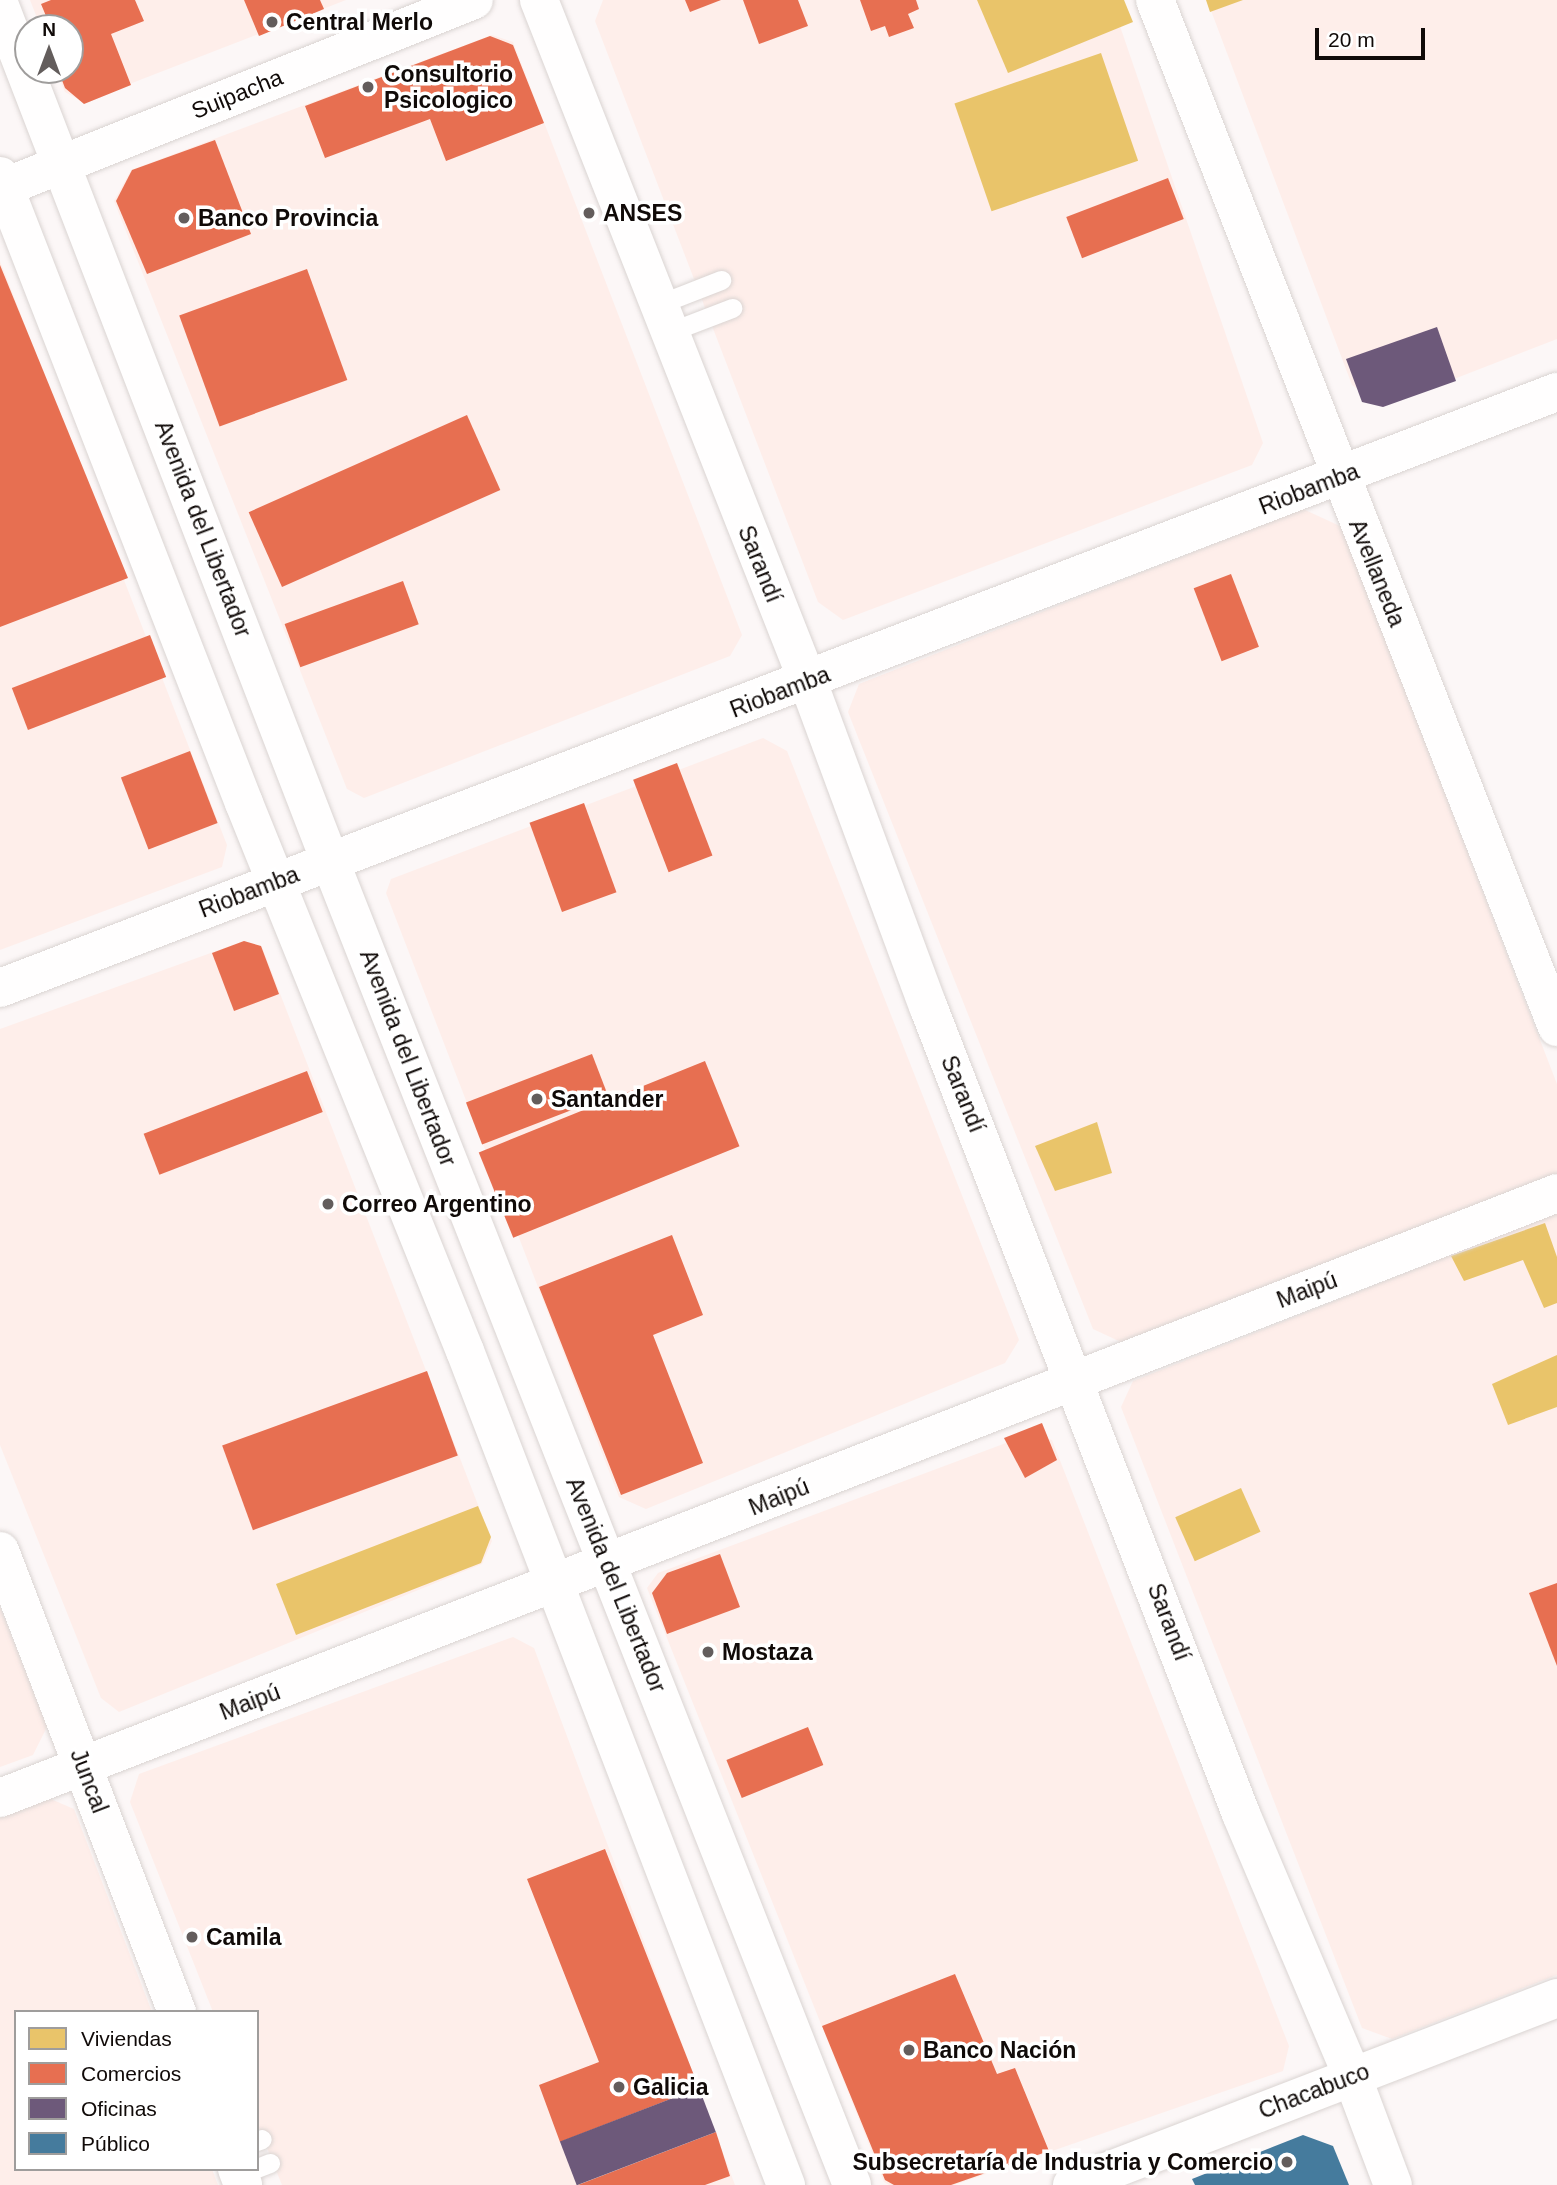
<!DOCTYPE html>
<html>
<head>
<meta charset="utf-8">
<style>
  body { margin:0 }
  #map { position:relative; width:1557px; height:2185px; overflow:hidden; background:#fcf7f7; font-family:Arial,sans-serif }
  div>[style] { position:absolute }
  .built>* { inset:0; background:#feeeea }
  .homes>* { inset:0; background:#e9c46a; transform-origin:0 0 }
  .shops>* { inset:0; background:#e76f51; transform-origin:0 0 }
  .offices>* { inset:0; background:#6d597a; transform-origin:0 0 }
  .public>* { inset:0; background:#457b9d }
  .roads { filter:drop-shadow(0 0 2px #dad4d2) drop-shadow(0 0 2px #dad4d2) }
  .lane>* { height:19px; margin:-9.5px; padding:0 9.5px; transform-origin:9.5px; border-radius:9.5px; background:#fffefe }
  .street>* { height:38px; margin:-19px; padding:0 19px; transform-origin:19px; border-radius:19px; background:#fffefe }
  .secondary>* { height:38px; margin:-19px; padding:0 19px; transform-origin:19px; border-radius:19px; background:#fffefe }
  .dots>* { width:19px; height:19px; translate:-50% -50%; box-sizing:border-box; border:4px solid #fff; border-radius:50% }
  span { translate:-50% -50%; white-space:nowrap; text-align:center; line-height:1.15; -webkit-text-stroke:7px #fff; paint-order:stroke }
  .poi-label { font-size:23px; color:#100a08; font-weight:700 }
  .left { translate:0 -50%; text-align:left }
  .right { translate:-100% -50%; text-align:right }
  .street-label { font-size:23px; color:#100a08 }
  .legend { position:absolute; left:14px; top:2010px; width:245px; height:161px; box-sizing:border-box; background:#fff; border:2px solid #9f9d9c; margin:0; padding:9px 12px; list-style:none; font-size:21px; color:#100a08 }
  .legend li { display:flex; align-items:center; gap:14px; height:35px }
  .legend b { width:35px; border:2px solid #9f9d9c }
  .north { position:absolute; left:14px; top:14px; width:70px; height:70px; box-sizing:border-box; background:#fff; border:2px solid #9f9d9c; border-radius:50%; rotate:0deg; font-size:19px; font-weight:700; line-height:28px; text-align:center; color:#100a08 }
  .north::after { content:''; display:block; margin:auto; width:24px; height:32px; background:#635d5c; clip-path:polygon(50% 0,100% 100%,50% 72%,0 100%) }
  .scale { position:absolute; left:1315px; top:28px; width:110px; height:32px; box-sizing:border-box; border:4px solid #100a08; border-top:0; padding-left:9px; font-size:21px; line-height:24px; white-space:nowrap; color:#100a08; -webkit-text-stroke:5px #fff; paint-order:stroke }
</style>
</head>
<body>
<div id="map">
  <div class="built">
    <i style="clip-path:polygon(30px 0,346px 0,83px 102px,65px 92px,56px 70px,70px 70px,70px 28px,41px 28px)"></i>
    <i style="clip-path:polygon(603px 0,1111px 0,1263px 443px,1252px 465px,843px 620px,818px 602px,595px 21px)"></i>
    <i style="clip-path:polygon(1207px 0,1557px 0,1557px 339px,1382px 407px,1352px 385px)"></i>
    <i style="clip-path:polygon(492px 35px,513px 42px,742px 635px,730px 656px,364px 798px,347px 789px,114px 201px,131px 170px)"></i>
    <i style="clip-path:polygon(0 261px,227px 845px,222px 867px,0 950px)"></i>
    <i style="clip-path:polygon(1303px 509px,1342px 527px,1557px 1084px,1557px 1174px,1121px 1342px,1093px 1329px,848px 712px,859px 684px)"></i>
    <i style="clip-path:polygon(763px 738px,787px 751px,1019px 1340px,1005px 1363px,646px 1509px,619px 1497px,386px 893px,391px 879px)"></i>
    <i style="clip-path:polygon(244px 941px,262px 947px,492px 1541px,482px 1564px,119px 1712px,101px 1698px,0 1445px,0 1029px)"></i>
    <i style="clip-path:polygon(1557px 1213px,1557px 1975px,1392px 2039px,1362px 2028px,1121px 1407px,1133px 1381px)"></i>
    <i style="clip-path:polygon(1030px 1434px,1052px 1440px,1289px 2046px,1283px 2071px,954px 2185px,889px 2185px,884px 2182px,647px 1588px,658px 1573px)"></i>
    <i style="clip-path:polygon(0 1607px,47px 1727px,33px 1755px,0 1767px)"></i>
    <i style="clip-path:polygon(513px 1637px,534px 1648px,735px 2185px,282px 2185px,257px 2123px,257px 2012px,213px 2012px,130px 1802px,139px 1774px)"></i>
    <i style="clip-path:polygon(46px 1797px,74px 1809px,152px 2012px,16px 2012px,16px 2169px,212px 2169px,218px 2185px,0 2185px,0 1815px)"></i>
  </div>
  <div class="homes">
    <i style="clip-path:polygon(977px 0,1124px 0,1133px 22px,1008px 73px)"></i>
    <i style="clip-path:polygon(1206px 0,1243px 0,1210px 12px)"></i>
    <i style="left:1101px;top:53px;width:114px;height:155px;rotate:71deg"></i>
    <i style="clip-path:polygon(1097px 1122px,1112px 1173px,1055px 1191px,1035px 1146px)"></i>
    <i style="clip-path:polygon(1545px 1223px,1557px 1257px,1557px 1303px,1544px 1308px,1523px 1260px,1464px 1281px,1451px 1256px)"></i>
    <i style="clip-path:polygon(1557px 1355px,1557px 1407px,1508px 1425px,1492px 1384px)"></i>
    <i style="left:1241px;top:1488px;width:48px;height:72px;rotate:66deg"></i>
    <i style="clip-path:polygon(478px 1506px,491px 1537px,481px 1563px,296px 1635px,276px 1584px)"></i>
  </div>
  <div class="shops">
    <i style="clip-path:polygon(51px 0,135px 0,144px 21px,111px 34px,131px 85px,84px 104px,65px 88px,58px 70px,70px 70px,70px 28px,51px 28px,41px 4px)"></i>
    <i style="clip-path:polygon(244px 0,320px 0,324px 9px,259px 36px)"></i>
    <i style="clip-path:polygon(685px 0,721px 0,690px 12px)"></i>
    <i style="clip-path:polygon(743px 0,798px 0,808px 26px,759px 44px)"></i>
    <i style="clip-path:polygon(860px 0,916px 0,919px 9px,908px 14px,914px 28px,889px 37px,885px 26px,871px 31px)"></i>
    <i style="clip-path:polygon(490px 36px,513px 45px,544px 123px,446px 161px,430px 119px,325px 158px,305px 106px)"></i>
    <i style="clip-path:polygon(215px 140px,251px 234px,147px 274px,116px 201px,132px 170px)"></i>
    <i style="left:1168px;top:178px;width:44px;height:109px;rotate:69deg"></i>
    <i style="clip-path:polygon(0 265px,128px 578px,0 627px)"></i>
    <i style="left:307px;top:269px;width:118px;height:136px;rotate:70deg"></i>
    <i style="left:467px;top:415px;width:82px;height:239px;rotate:66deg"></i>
    <i style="left:1231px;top:574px;width:78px;height:40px;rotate:69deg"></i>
    <i style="left:403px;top:581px;width:46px;height:126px;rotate:70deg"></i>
    <i style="left:150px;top:635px;width:45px;height:148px;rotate:69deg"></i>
    <i style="left:190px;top:751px;width:77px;height:74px;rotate:69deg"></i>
    <i style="left:677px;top:763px;width:99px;height:47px;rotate:69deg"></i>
    <i style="left:584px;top:803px;width:95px;height:58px;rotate:70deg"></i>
    <i style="clip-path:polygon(244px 941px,261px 946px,279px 994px,234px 1011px,212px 953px)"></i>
    <i style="left:592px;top:1054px;width:45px;height:135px;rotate:69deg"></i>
    <i style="left:705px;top:1061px;width:92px;height:244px;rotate:68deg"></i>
    <i style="left:307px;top:1071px;width:44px;height:175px;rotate:69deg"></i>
    <i style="clip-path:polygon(672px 1235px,703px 1315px,653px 1335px,703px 1463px,621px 1495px,539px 1287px)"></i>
    <i style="left:427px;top:1371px;width:90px;height:218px;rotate:70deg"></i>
    <i style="clip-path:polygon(1042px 1423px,1057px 1460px,1025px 1478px,1004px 1438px)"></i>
    <i style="clip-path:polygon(720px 1554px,740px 1607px,667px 1634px,652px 1593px,667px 1573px)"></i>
    <i style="clip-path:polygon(1557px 1583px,1557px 1666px,1529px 1593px)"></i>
    <i style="left:808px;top:1727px;width:41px;height:88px;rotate:68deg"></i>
    <i style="clip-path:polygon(605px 1849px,699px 2088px,560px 2142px,539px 2085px,599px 2062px,527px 1879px)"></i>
    <i style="clip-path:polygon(955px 1974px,997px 2074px,1015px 2068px,1049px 2151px,951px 2185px,894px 2185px,885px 2180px,822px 2026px)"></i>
    <i style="clip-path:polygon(716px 2132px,730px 2176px,705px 2185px,578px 2185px)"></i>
  </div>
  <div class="offices">
    <i style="clip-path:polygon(1437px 327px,1456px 381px,1383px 407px,1362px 402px,1346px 359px)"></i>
    <i style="left:699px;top:2088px;width:47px;height:149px;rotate:69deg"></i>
  </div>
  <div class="public">
    <i style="clip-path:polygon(1303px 2135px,1333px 2146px,1349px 2185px,1195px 2185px,1192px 2179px)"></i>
  </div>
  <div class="roads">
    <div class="lane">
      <i style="left:657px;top:305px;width:69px;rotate:-21.3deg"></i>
      <i style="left:667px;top:333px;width:70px;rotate:-21deg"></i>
      <i style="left:257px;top:2141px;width:5px;rotate:-22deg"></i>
      <i style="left:257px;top:2168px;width:14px;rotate:-21deg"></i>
    </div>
    <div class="street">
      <i style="left:539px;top:0;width:733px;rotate:68.47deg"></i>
      <i style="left:808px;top:682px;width:346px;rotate:69.7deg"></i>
      <i style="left:928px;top:1006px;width:867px;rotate:68.82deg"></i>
      <i style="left:1241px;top:1814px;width:285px;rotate:67deg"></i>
      <i style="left:1352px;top:2076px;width:116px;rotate:69.4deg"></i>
      <i style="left:1155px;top:0;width:1103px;rotate:68.62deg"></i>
      <i style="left:0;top:189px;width:510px;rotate:-21.74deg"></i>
      <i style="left:0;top:988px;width:1667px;rotate:-20.95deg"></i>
      <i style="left:0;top:1551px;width:494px;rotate:69deg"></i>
      <i style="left:0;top:1798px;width:1670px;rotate:-21.23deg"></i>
      <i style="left:237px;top:2169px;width:17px;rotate:69deg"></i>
      <i style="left:1072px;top:2185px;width:520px;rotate:-21.08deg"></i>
    </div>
    <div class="secondary">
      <i style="left:0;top:6px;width:916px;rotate:68.9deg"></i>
      <i style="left:330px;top:861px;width:1423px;rotate:68.48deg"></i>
      <i style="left:0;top:176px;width:673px;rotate:68.74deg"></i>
      <i style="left:244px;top:803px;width:591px;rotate:68.04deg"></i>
      <i style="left:465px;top:1351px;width:894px;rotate:68.95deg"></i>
    </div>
  </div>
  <div class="dots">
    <i style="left:272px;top:22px;background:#635d5c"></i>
    <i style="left:368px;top:87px;background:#635d5c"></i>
    <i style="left:589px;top:213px;background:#635d5c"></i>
    <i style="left:184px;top:218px;background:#635d5c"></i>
    <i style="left:537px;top:1099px;background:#635d5c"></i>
    <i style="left:328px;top:1204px;background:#635d5c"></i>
    <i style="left:708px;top:1652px;background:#635d5c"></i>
    <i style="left:192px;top:1937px;background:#635d5c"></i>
    <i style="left:909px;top:2050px;background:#635d5c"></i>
    <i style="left:619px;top:2087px;background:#635d5c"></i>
    <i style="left:1287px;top:2162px;background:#635d5c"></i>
  </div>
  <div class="poi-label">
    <span class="left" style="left:286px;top:22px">Central Merlo</span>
    <span class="left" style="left:384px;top:87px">Consultorio<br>Psicologico</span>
    <span class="left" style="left:603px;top:213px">ANSES</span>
    <span class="left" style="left:198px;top:218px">Banco Provincia</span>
    <span class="left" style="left:551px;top:1099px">Santander</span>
    <span class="left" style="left:342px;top:1204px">Correo Argentino</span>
    <span class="left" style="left:722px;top:1652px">Mostaza</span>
    <span class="left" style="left:206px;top:1937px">Camila</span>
    <span class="left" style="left:923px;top:2050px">Banco Nación</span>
    <span class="left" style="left:633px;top:2087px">Galicia</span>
    <span class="right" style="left:1273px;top:2162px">Subsecretaría de Industria y Comercio</span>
  </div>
  <div class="street-label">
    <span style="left:237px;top:94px;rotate:-22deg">Suipacha</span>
    <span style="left:1309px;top:489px;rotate:-21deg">Riobamba</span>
    <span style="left:203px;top:529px;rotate:69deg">Avenida del Libertador</span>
    <span style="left:760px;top:564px;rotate:68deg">Sarandí</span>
    <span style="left:1377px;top:573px;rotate:68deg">Avellaneda</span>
    <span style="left:780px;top:692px;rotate:-21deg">Riobamba</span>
    <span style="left:249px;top:892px;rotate:-21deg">Riobamba</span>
    <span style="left:408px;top:1058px;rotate:69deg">Avenida del Libertador</span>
    <span style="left:963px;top:1094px;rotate:68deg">Sarandí</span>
    <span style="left:1307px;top:1290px;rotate:-21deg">Maipú</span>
    <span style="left:779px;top:1497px;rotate:-22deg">Maipú</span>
    <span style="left:616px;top:1585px;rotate:68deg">Avenida del Libertador</span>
    <span style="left:1169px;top:1622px;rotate:69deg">Sarandí</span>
    <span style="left:250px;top:1702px;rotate:-21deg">Maipú</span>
    <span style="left:89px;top:1781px;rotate:69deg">Juncal</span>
    <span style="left:1314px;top:2091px;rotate:-21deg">Chacabuco</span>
  </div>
  <ul class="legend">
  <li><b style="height:19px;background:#e9c46a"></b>Viviendas</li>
  <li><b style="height:19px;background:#e76f51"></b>Comercios</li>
  <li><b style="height:19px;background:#6d597a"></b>Oficinas</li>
  <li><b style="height:19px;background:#457b9d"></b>Público</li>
  </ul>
  <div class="north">N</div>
  <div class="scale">20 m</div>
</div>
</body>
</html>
